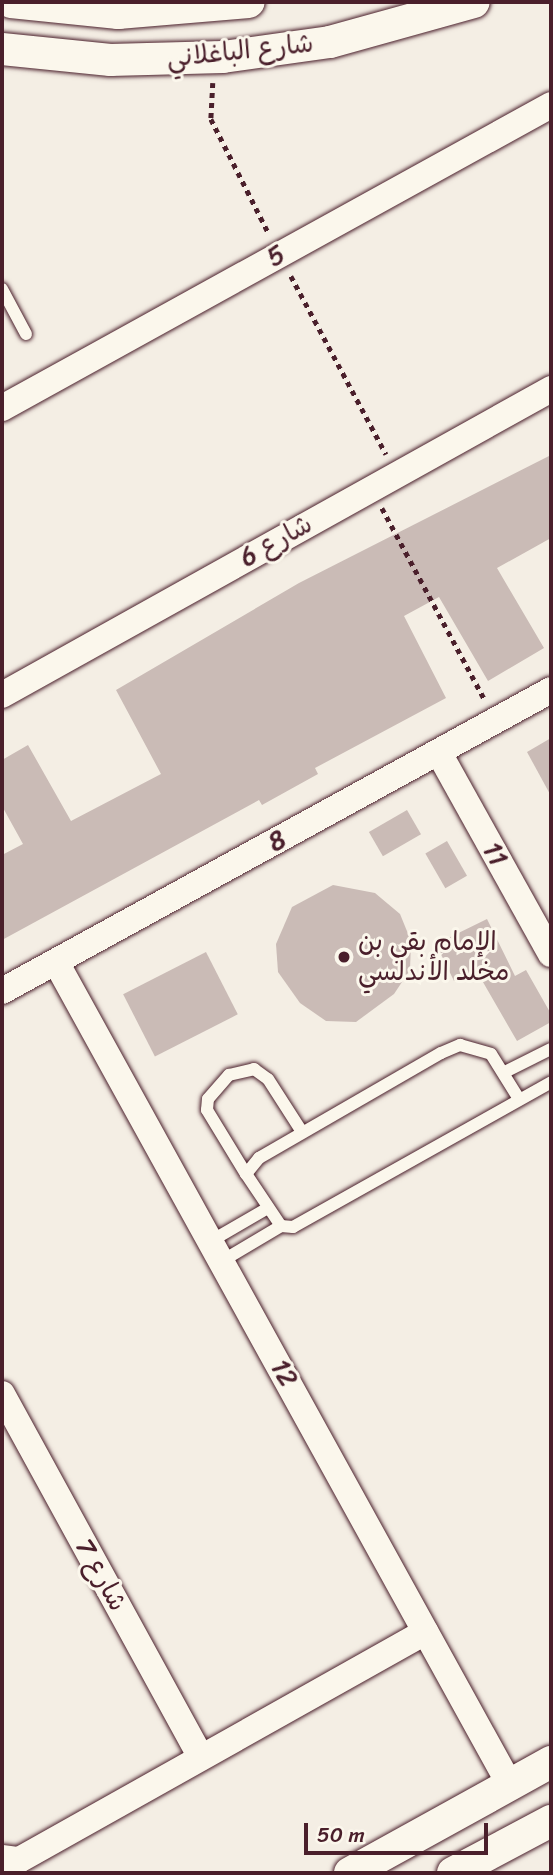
<!DOCTYPE html>
<html>
<head>
<meta charset="utf-8">
<style>
  body { margin:0 }
  #map { position:relative; width:553px; height:1875px; overflow:hidden; background:#f4eee4; font-family:Sriracha,"Playpen Sans Arabic",sans-serif }
  div>[style] { position:absolute }
  .building>* { inset:0; background:#cabbb6; transform-origin:0 0 }
  .path>* { height:4.5px; margin-top:-2.25px; transform-origin:0; background:repeating-linear-gradient(90deg,#4a1f2b 0 5px,transparent 0 10px) }
  .roads { filter:drop-shadow(0 0 2px #4a1f2b) drop-shadow(0 0 2px #4a1f2b) }
  .service>* { height:12px; margin:-6px; padding:0 6px; transform-origin:6px; border-radius:6px; background:#fbf7ec }
  .minor>* { height:26px; margin:-13px; padding:0 13px; transform-origin:13px; border-radius:13px; background:#fbf7ec }
  .tertiary>* { height:32px; margin:-16px; padding:0 16px; transform-origin:16px; border-radius:16px; background:#fbf7ec }
  .dots>* { width:19px; height:19px; translate:-50% -50%; box-sizing:border-box; border:4px solid #fbf7ec; border-radius:50% }
  span { translate:-50% -50%; white-space:nowrap; text-align:center; line-height:1.15; -webkit-text-stroke:6px #fbf7ec; paint-order:stroke }
  .street-label { font-size:26px; color:#4a1f2b }
  .poi-label { font-size:26px; color:#4a1f2b }
  .left { translate:0 -50%; text-align:left }
  .frame { position:absolute; inset:0; border:4px solid #4a1f2b; pointer-events:none }
  .scale { position:absolute; left:304px; top:1823px; width:184px; height:32px; box-sizing:border-box; border:4px solid #4a1f2b; border-top:0; padding-left:9px; font-size:21px; line-height:24px; white-space:nowrap; color:#4a1f2b; -webkit-text-stroke:5px #fbf7ec; paint-order:stroke }
</style>
</head>
<body>
<div id="map">
  <div class="building">
    <i style="clip-path:polygon(551px 455px,551px 538px,497px 568px,544px 648px,488px 681px,439px 597px,404px 616px,446px 698px,315px 768px,318px 774px,262px 805px,259px 800px,2px 940px,2px 855px,23px 844px,2px 806px,2px 760px,28px 745px,71px 821px,161px 774px,116px 690px,299px 583px)"></i>
    <i style="clip-path:polygon(551px 738px,551px 796px,527px 752px)"></i>
    <i style="left:407px;top:810px;width:28px;height:44px;rotate:60deg"></i>
    <i style="left:447px;top:841px;width:40px;height:25px;rotate:60deg"></i>
    <i style="clip-path:polygon(333px 885px,375px 893px,400px 914px,411px 941px,410px 970px,394px 994px,356px 1022px,326px 1021px,300px 1003px,278px 972px,276px 944px,292px 907px)"></i>
    <i style="clip-path:polygon(487px 919px,515px 976px,526px 970px,551px 1014px,551px 1022px,517px 1041px,476px 970px,454px 981px,436px 944px)"></i>
    <i style="left:206px;top:952px;width:70px;height:93px;rotate:63deg"></i>
  </div>
  <div class="path">
    <i style="left:213px;top:83px;width:36px;rotate:93deg"></i>
    <i style="left:211px;top:119px;width:129px;rotate:63.2deg"></i>
    <i style="left:291px;top:276px;width:202px;rotate:61.9deg"></i>
    <i style="left:382px;top:508px;width:216px;rotate:61.8deg"></i>
  </div>
  <div class="roads">
    <div class="service">
      <i style="left:2px;top:289px;width:51px;rotate:61.9deg"></i>
      <i style="left:505px;top:1072px;width:51px;rotate:-26.6deg"></i>
      <i style="left:246px;top:1174px;width:75px;rotate:-121.4deg"></i>
      <i style="left:207px;top:1110px;width:11px;rotate:-85deg"></i>
      <i style="left:208px;top:1099px;width:32px;rotate:-49deg"></i>
      <i style="left:229px;top:1075px;width:26px;rotate:-13deg"></i>
      <i style="left:254px;top:1069px;width:17px;rotate:36deg"></i>
      <i style="left:268px;top:1079px;width:63px;rotate:57.3deg"></i>
      <i style="left:281px;top:1226px;width:63px;rotate:-123.9deg"></i>
      <i style="left:246px;top:1174px;width:21px;rotate:-51deg"></i>
      <i style="left:259px;top:1158px;width:210px;rotate:-30deg"></i>
      <i style="left:441px;top:1053px;width:21px;rotate:-23deg"></i>
      <i style="left:460px;top:1045px;width:32px;rotate:16deg"></i>
      <i style="left:491px;top:1054px;width:53px;rotate:58.1deg"></i>
      <i style="left:211px;top:1241px;width:66px;rotate:-30.1deg"></i>
      <i style="left:222px;top:1261px;width:69px;rotate:-30.7deg"></i>
      <i style="left:281px;top:1226px;width:12px;rotate:5deg"></i>
      <i style="left:293px;top:1227px;width:296px;rotate:-29.3deg"></i>
    </div>
    <div class="minor">
      <i style="left:2px;top:408px;width:627px;rotate:-28.89deg"></i>
      <i style="left:2px;top:695px;width:629px;rotate:-29.13deg"></i>
      <i style="left:439px;top:753px;width:230px;rotate:60.9deg"></i>
      <i style="left:56px;top:962px;width:940px;rotate:61.12deg"></i>
      <i style="left:2px;top:991px;width:626px;rotate:-28.73deg"></i>
      <i style="left:2px;top:1394px;width:413px;rotate:61.3deg"></i>
      <i style="left:2px;top:1858px;width:17px;rotate:7deg"></i>
      <i style="left:19px;top:1860px;width:466px;rotate:-29.3deg"></i>
    </div>
    <div class="tertiary">
      <i style="left:11px;top:2px;width:108px;rotate:5.9deg"></i>
      <i style="left:118px;top:13px;width:131px;rotate:-4.8deg"></i>
      <i style="left:2px;top:49px;width:109px;rotate:5.8deg"></i>
      <i style="left:110px;top:60px;width:113px;rotate:-1.5deg"></i>
      <i style="left:223px;top:57px;width:108px;rotate:-8deg"></i>
      <i style="left:330px;top:42px;width:149px;rotate:-15.5deg"></i>
      <i style="left:350px;top:1873px;width:230px;rotate:-28.9deg"></i>
      <i style="left:453px;top:1873px;width:111px;rotate:-28deg"></i>
    </div>
  </div>
  <div class="dots">
    <i style="left:344px;top:957px;background:#4a1f2b"></i>
  </div>
  <div class="street-label">
    <span style="left:240px;top:51px;rotate:-6deg">شارع الباغلاني</span>
    <span style="left:276px;top:256px;rotate:-29deg">5</span>
    <span style="left:276px;top:541px;rotate:-29deg">شارع 6</span>
    <span style="left:277px;top:841px;rotate:-29deg">8</span>
    <span style="left:495px;top:854px;rotate:61deg">11</span>
    <span style="left:284px;top:1373px;rotate:61deg">12</span>
    <span style="left:101px;top:1575px;rotate:61deg">شارع 7</span>
  </div>
  <div class="poi-label">
    <span class="left" style="left:358px;top:957px">الإمام بقي بن<br>مخلد الأندلسي</span>
  </div>
  <div class="frame"></div>
  <div class="scale">50 m</div>
</div>
</body>
</html>
